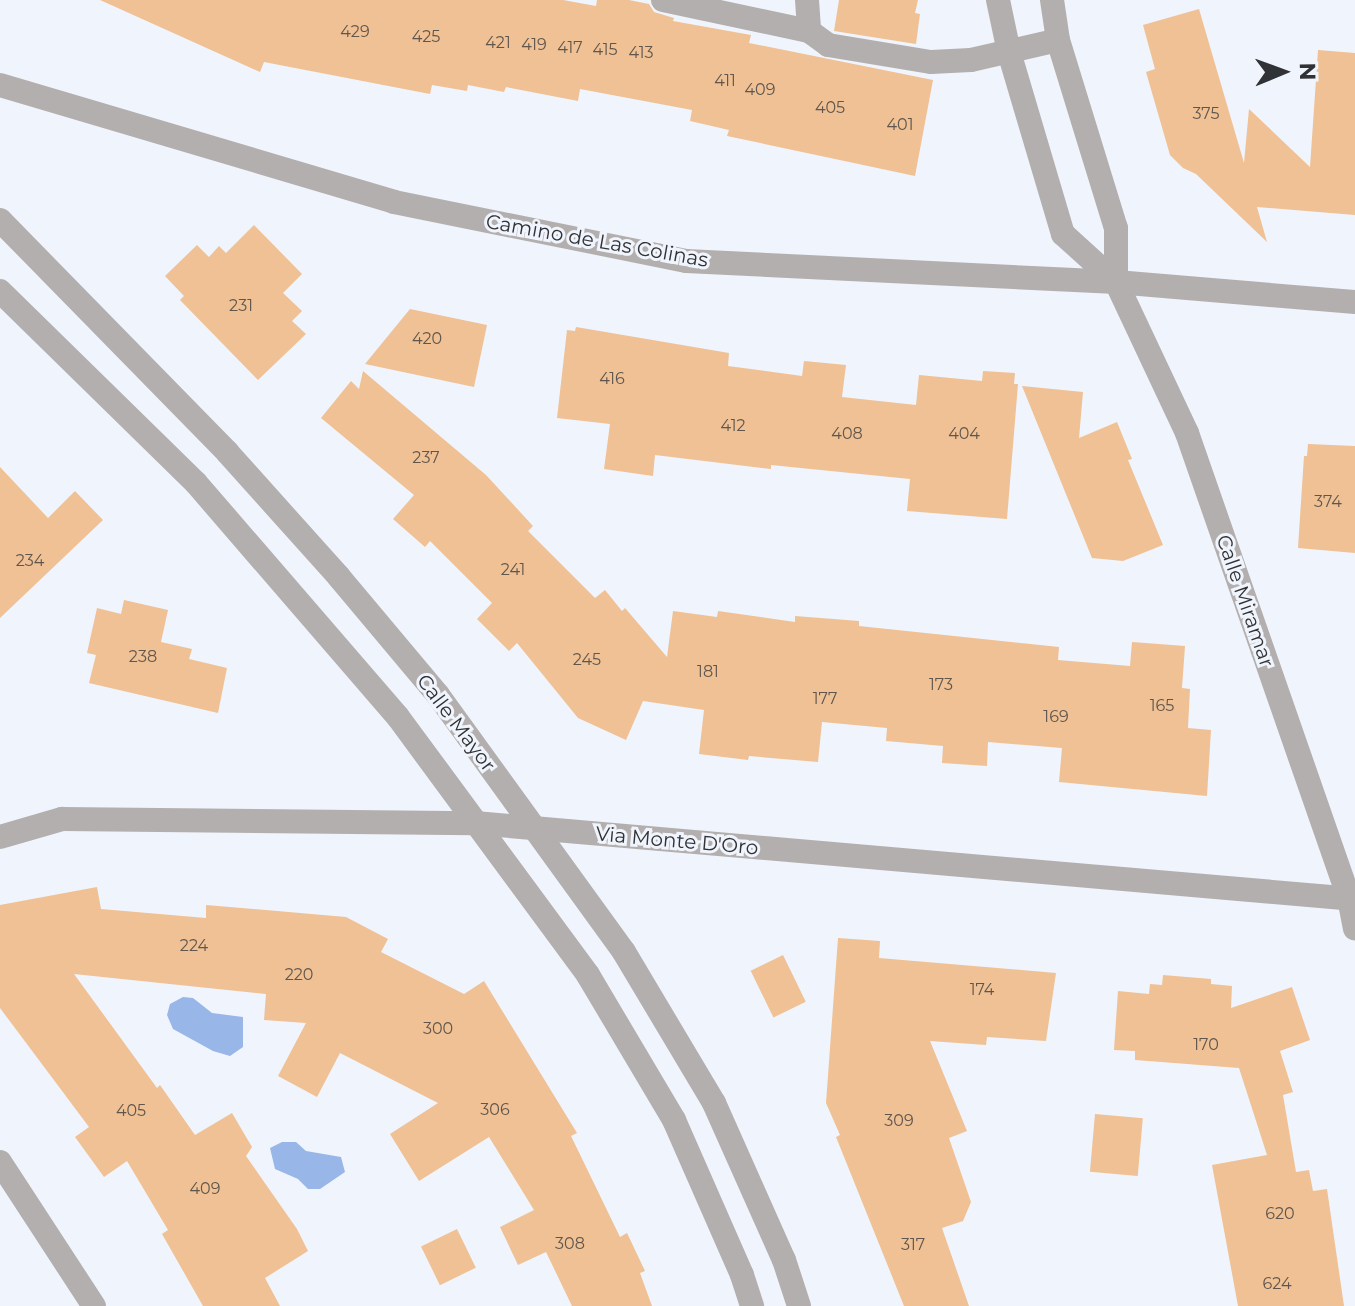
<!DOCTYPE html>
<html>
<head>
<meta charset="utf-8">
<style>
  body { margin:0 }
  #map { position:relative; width:1355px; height:1306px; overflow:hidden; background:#f0f4fc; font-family:Montserrat,sans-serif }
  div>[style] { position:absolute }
  .water>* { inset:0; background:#98b6e7 }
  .building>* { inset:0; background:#efc194; transform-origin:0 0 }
  .minor>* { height:24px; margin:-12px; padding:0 12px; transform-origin:12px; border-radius:12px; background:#b3afae }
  span { translate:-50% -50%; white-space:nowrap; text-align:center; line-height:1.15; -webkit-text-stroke:6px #f0f4fc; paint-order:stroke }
  .number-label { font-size:16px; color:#60564d }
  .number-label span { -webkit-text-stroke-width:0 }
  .street-label { font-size:20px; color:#313235 }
  .north { position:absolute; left:1243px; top:32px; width:80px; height:80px; -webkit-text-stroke:6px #f0f4fc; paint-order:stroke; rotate:89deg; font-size:22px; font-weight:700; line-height:32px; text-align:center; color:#313235 }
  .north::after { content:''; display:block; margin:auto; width:28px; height:36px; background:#313235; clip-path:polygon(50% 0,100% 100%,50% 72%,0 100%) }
</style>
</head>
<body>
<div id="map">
  <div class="water">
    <i style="clip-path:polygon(183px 997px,193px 998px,212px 1013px,243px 1017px,243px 1047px,230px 1056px,213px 1051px,173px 1029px,167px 1015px,170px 1004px)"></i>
    <i style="clip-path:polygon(282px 1142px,296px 1142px,306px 1151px,341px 1157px,345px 1172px,320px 1189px,308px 1189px,298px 1179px,275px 1169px,270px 1148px)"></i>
  </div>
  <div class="building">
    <i style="clip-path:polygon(100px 0,563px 0,596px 6px,597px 0,629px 0,649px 4px,654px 12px,674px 18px,673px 21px,751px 35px,749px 43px,933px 80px,915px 176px,727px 136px,729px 130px,690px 121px,692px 110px,580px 89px,578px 101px,506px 87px,504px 92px,468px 85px,467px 91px,432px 85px,430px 94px,264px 62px,260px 72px)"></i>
    <i style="clip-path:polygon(839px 0,918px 0,915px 13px,920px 14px,916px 44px,834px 31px)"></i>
    <i style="clip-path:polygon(1199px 9px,1244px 163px,1249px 109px,1310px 167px,1318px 50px,1355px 53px,1355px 215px,1257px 207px,1267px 242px,1196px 174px,1183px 168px,1170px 155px,1146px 72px,1155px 69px,1143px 25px)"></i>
    <i style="clip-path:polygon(254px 225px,302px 274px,283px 293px,302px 311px,292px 321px,306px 334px,258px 380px,180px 300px,184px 296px,165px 276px,197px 245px,209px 257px,219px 246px,226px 253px)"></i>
    <i style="clip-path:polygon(410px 309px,487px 325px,474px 387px,365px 364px)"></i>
    <i style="clip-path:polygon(576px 327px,729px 353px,728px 366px,802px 376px,804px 361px,846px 365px,842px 397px,916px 405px,919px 375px,982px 381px,983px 371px,1015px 373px,1014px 384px,1018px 384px,1007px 519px,907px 511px,910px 479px,771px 465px,771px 469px,655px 455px,653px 476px,604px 469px,610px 424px,557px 418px,567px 330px,575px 331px)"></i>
    <i style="clip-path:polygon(363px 371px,486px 475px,533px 526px,528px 531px,595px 598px,605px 590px,622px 611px,625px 608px,667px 657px,673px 611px,717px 617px,718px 611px,795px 622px,795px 616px,859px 621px,859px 626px,1059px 647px,1058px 660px,1130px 666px,1132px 642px,1185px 646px,1182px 688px,1190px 689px,1188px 728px,1211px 730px,1207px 796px,1059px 782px,1062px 748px,988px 742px,987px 766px,942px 763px,943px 746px,886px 741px,887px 728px,822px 722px,818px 762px,749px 756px,748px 760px,699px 754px,704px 710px,643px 701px,626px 740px,578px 718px,517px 643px,509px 651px,477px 619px,492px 603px,430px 541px,425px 547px,393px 519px,414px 495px,321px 418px,351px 381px,359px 389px)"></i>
    <i style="clip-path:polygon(1022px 386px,1083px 392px,1079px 438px,1117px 422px,1132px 459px,1128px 460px,1163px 545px,1123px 561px,1092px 558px)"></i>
    <i style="clip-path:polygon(1308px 444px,1355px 446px,1355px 553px,1298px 548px,1304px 456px,1307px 456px)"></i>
    <i style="clip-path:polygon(0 467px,48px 518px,75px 491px,103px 520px,0 618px)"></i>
    <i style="clip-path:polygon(124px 600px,168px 610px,161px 642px,192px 649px,189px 659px,227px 668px,218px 713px,89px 683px,96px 655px,87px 653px,97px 608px,121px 614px)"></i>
    <i style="clip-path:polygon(97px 887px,101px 909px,206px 918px,206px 905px,346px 917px,388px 939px,381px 952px,464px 994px,484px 981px,577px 1133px,571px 1136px,620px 1237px,627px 1233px,645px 1271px,640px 1273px,652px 1306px,572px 1306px,546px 1252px,518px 1265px,500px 1227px,534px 1210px,489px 1137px,419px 1181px,390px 1134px,438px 1103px,340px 1053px,317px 1097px,278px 1076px,306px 1023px,264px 1020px,266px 994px,74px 974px,157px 1088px,160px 1085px,195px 1135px,232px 1113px,252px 1147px,246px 1156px,297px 1229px,308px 1251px,265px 1278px,280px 1306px,203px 1306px,162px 1234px,168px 1230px,127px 1161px,104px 1177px,75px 1137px,89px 1127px,0 1008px,0 905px)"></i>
    <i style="clip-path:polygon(838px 938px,880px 941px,879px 958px,1056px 973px,1046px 1041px,987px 1037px,986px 1045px,930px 1041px,967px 1131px,949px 1138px,971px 1202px,963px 1221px,942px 1228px,969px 1306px,904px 1306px,836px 1137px,840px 1135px,826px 1103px)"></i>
    <i style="left:783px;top:955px;width:52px;height:36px;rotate:64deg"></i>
    <i style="clip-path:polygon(1163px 975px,1211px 979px,1211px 984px,1232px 986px,1231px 1008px,1292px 987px,1310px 1040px,1280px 1051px,1293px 1092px,1283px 1095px,1296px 1172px,1309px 1170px,1313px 1191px,1327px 1189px,1344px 1306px,1238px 1306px,1212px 1165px,1267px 1155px,1239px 1068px,1135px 1060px,1135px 1051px,1114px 1050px,1118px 991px,1149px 994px,1150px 984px,1162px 985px)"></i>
    <i style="left:1095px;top:1114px;width:48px;height:58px;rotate:5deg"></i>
    <i style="left:457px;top:1229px;width:43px;height:40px;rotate:64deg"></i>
  </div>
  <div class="minor">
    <i style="left:663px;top:0;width:149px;rotate:12deg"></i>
    <i style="left:809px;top:31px;width:24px;rotate:36deg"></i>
    <i style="left:828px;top:45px;width:104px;rotate:9.4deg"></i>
    <i style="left:931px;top:62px;width:40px;rotate:-2.9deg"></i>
    <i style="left:971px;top:60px;width:89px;rotate:-12.9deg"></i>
    <i style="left:807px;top:0;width:31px;rotate:86deg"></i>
    <i style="left:998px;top:0;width:53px;rotate:78.1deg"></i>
    <i style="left:1009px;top:52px;width:190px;rotate:73.5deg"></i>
    <i style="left:1063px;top:234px;width:72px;rotate:42.2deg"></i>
    <i style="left:1116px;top:282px;width:167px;rotate:64.8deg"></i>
    <i style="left:1187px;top:433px;width:492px;rotate:70.8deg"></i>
    <i style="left:1349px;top:898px;width:31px;rotate:79deg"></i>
    <i style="left:1052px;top:0;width:40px;rotate:81.5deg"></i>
    <i style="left:1058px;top:40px;width:197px;rotate:72.9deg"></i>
    <i style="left:1116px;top:228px;width:54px;rotate:90deg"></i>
    <i style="left:0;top:85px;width:411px;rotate:16.5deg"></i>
    <i style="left:394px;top:202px;width:298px;rotate:11.4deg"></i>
    <i style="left:686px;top:261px;width:431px;rotate:2.8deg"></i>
    <i style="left:1116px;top:282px;width:240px;rotate:4.8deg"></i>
    <i style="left:0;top:220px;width:325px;rotate:45.6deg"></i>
    <i style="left:227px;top:452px;width:168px;rotate:48.1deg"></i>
    <i style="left:339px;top:577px;width:154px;rotate:50deg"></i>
    <i style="left:438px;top:695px;width:317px;rotate:54.1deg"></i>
    <i style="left:624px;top:952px;width:176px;rotate:59.2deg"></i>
    <i style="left:714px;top:1103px;width:172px;rotate:66deg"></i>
    <i style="left:784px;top:1260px;width:48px;rotate:71.9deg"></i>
    <i style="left:0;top:291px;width:274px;rotate:44.4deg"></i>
    <i style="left:196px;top:483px;width:309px;rotate:49.2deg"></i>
    <i style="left:398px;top:717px;width:320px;rotate:53.6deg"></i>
    <i style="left:588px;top:975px;width:169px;rotate:59.3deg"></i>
    <i style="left:674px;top:1120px;width:169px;rotate:66.3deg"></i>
    <i style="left:742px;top:1275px;width:33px;rotate:72deg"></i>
    <i style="left:0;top:837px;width:65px;rotate:-16.2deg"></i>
    <i style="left:62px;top:819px;width:413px;rotate:0.6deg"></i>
    <i style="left:475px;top:823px;width:883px;rotate:4.94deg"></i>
    <i style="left:0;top:1162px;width:172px;rotate:56.9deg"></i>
  </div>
  <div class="number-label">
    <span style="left:355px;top:32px">429</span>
    <span style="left:426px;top:37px">425</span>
    <span style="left:498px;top:43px">421</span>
    <span style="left:534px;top:45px">419</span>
    <span style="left:570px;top:48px">417</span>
    <span style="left:605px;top:50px">415</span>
    <span style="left:641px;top:53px">413</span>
    <span style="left:725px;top:81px">411</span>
    <span style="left:760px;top:90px">409</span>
    <span style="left:830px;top:108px">405</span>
    <span style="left:1206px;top:114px">375</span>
    <span style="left:900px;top:125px">401</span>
    <span style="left:241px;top:306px">231</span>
    <span style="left:427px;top:339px">420</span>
    <span style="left:612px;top:379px">416</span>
    <span style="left:733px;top:426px">412</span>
    <span style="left:847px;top:434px">408</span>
    <span style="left:964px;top:434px">404</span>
    <span style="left:426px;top:458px">237</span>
    <span style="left:1328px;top:502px">374</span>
    <span style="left:30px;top:561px">234</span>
    <span style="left:513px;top:570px">241</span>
    <span style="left:143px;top:657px">238</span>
    <span style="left:587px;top:660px">245</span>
    <span style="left:708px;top:672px">181</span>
    <span style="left:941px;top:685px">173</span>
    <span style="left:825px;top:699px">177</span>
    <span style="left:1162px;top:706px">165</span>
    <span style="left:1056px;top:717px">169</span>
    <span style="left:194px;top:946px">224</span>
    <span style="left:299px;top:975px">220</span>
    <span style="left:982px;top:990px">174</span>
    <span style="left:438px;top:1029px">300</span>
    <span style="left:1206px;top:1045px">170</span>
    <span style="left:495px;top:1110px">306</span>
    <span style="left:131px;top:1111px">405</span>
    <span style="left:899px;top:1121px">309</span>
    <span style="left:205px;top:1189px">409</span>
    <span style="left:1280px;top:1214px">620</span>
    <span style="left:570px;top:1244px">308</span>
    <span style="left:913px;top:1245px">317</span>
    <span style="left:1277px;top:1284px">624</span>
  </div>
  <div class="street-label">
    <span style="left:597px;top:241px;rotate:10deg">Camino de Las Colinas</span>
    <span style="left:1245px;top:601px;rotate:71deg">Calle Miramar</span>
    <span style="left:456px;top:723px;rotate:53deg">Calle Mayor</span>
    <span style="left:677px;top:841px;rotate:5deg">Via Monte D'Oro</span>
  </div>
  <div class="north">N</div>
</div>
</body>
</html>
